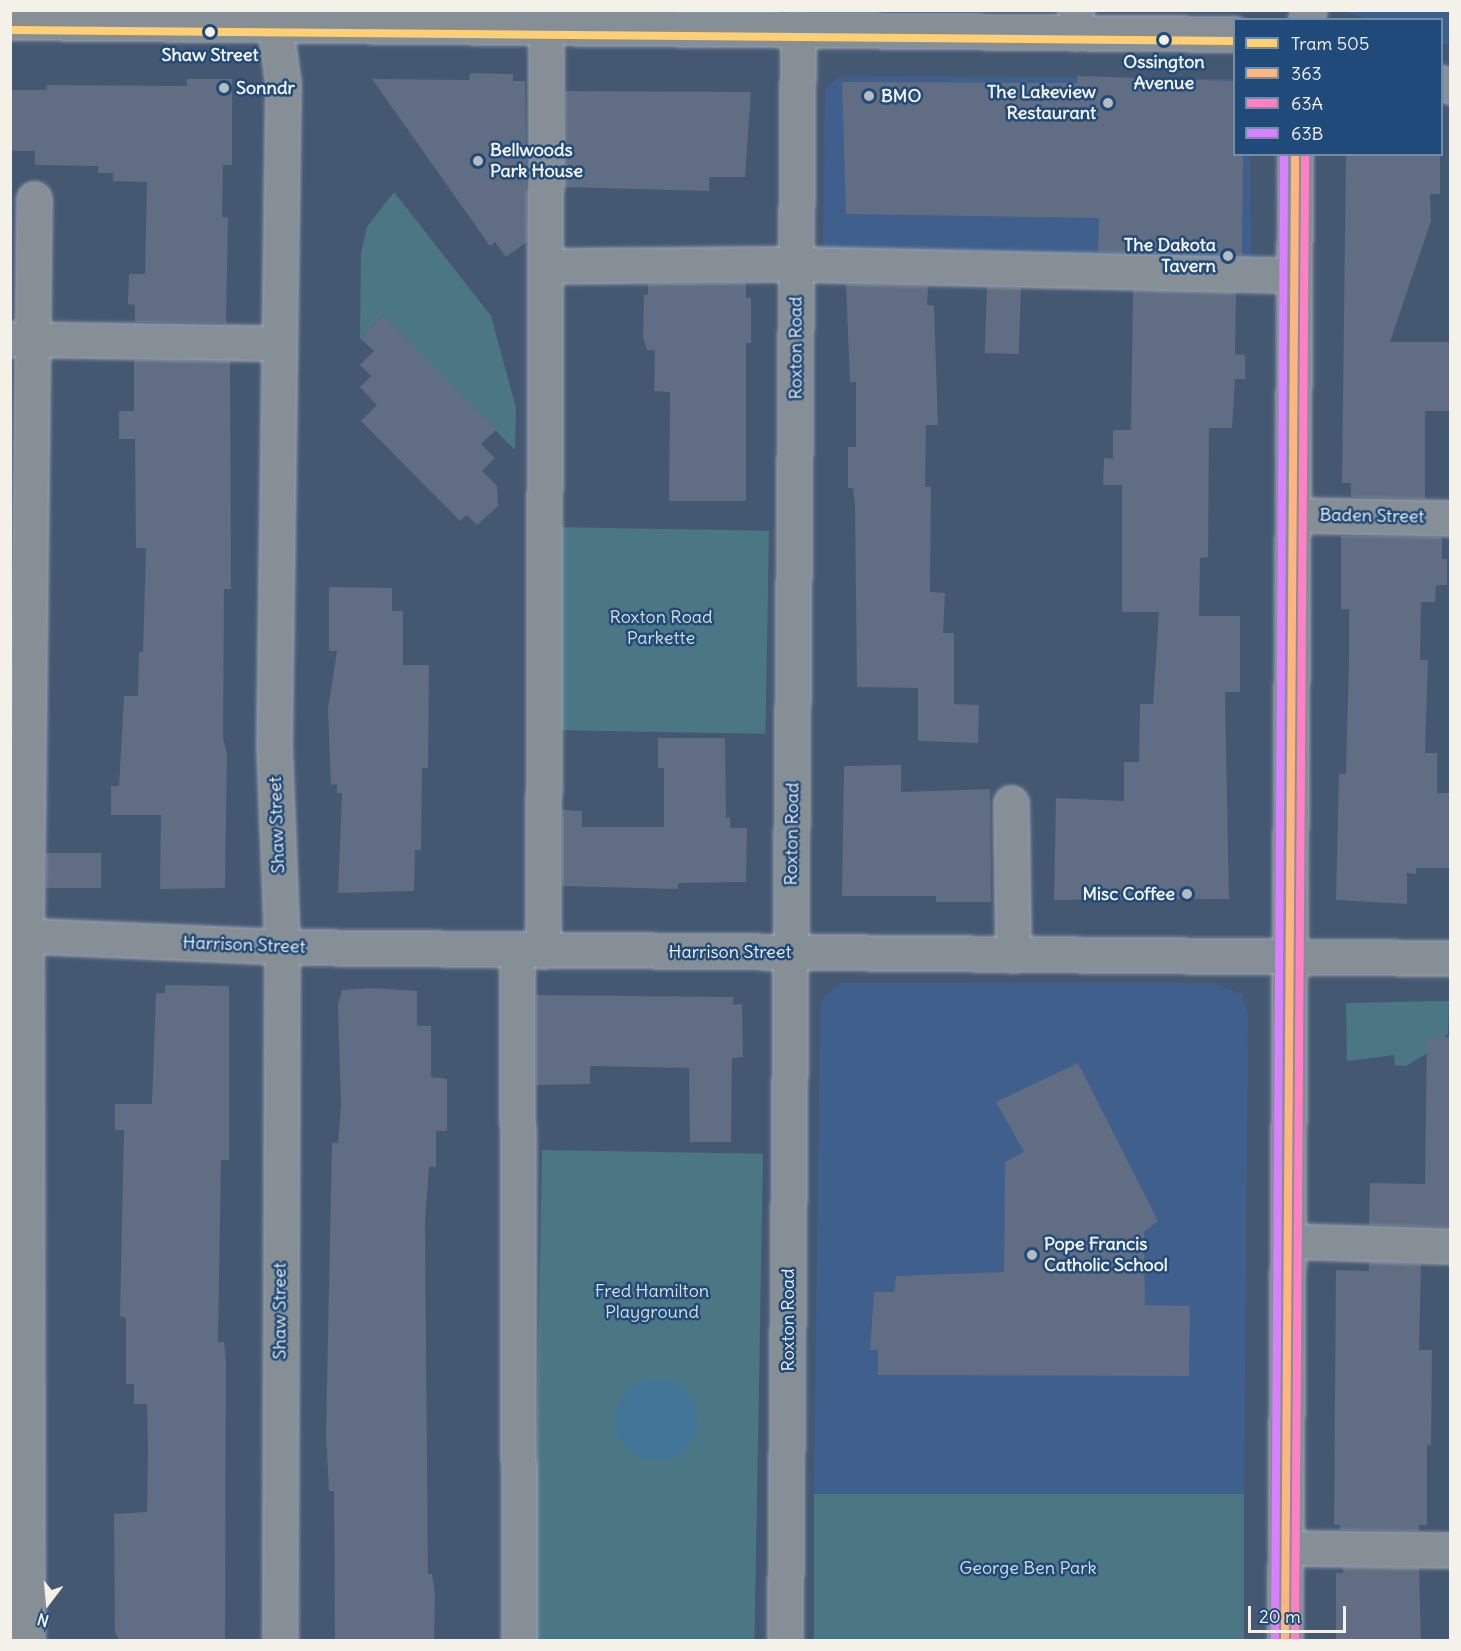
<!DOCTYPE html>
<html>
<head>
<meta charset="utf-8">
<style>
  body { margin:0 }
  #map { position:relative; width:1461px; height:1651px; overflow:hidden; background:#445872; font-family:Delius,sans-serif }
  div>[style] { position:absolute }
  .built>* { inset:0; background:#3f5f8c }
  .green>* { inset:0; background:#4b7784; transform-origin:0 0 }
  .water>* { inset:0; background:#417698 }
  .round { border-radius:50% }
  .building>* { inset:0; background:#606d82; transform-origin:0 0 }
  .roads { filter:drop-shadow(0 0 2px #a3abb5) drop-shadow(0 0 2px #a3abb5) }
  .minor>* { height:33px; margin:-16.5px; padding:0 16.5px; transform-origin:16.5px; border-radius:16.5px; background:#878f96 }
  .major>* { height:33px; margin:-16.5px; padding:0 16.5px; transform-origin:16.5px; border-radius:16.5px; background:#878f96 }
  .bus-1>* { height:8px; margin:-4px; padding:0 4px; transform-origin:4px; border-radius:4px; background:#ffb580 }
  .bus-2>* { height:8px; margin:-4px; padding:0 4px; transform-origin:4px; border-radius:4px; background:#ff80c5 }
  .bus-3>* { height:8px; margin:-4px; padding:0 4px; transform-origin:4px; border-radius:4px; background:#d880ff }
  .tram-1>* { height:8px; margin:-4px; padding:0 4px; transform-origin:4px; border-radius:4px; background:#fed073 }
  .dots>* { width:16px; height:16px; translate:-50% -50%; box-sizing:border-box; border:3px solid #1f4a7a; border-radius:50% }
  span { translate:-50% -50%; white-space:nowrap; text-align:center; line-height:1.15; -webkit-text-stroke:5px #1f4a7a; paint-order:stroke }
  .stop-label { font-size:18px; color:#f4f1e8; font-weight:700 }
  .poi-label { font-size:18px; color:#f4f1e8; font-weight:700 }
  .left { translate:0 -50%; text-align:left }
  .right { translate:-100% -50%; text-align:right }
  .street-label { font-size:18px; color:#f4f1e8 }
  .park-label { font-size:18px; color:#dbdfd9 }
  .frame { position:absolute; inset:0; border:12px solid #f4f1e8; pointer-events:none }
  .legend { position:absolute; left:1233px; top:18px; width:210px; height:138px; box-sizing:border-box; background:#1f4a7a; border:2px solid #748da6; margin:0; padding:8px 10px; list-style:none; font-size:18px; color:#f4f1e8 }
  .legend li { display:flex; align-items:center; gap:12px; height:30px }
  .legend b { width:30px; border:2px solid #748da6 }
  .north { position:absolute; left:18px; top:1573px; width:60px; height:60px; -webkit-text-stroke:4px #1f4a7a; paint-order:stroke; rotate:196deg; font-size:16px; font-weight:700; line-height:24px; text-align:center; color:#f4f1e8 }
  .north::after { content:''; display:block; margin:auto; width:21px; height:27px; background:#f4f1e8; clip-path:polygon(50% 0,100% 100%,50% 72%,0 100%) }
  .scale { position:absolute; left:1248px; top:1606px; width:98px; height:27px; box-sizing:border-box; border:3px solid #f4f1e8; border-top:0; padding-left:8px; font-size:18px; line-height:21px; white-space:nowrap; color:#f4f1e8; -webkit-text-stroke:4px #1f4a7a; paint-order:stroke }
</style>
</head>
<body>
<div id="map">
  <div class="built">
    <i style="clip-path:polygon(1342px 11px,1450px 11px,1450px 46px,1442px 43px,1442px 20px,1369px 19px)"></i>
    <i style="clip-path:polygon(840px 76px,1234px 79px,1234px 154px,1250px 155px,1251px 266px,823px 261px,825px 89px)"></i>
    <i style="clip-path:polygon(841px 983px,1214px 983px,1242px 994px,1248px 1015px,1244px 1494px,814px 1496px,820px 1011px,824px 996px)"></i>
  </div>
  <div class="green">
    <i style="clip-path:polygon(394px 192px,491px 316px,516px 408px,515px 450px,383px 315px,360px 338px,361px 253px,367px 227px)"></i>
    <i style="left:553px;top:527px;width:216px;height:203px;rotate:1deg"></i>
    <i style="clip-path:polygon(1449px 1001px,1448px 1033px,1436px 1048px,1406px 1066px,1395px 1065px,1394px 1055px,1347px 1061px,1346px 1003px)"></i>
    <i style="left:542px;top:1150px;width:221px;height:490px;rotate:1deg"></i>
    <i style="left:1244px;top:1494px;width:146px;height:430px;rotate:90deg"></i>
  </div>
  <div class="water">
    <i class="round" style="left:616px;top:1379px;width:82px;height:82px"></i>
  </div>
  <div class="building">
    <i style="clip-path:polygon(470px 73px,513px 74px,513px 81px,525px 81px,527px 242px,506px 257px,495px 242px,490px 246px,372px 79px,469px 80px)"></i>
    <i style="clip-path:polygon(1077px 76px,1234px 81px,1234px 154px,1243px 154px,1242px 255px,1098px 252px,1099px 218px,846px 214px,842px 82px,1077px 83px)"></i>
    <i style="clip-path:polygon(187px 79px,232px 79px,232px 165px,223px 165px,222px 217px,228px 217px,226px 323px,135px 322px,135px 305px,128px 304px,129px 274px,145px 274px,147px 182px,113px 181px,113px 173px,98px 173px,98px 166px,35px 165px,35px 151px,10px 151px,10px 90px,47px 90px,47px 85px,187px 86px)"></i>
    <i style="clip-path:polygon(565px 91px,751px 92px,745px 177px,709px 177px,709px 191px,564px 187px)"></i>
    <i style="clip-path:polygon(1346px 154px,1440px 154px,1440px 194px,1430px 194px,1431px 221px,1390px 342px,1450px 342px,1450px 411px,1425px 411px,1425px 499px,1351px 497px,1351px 483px,1342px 483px)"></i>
    <i style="clip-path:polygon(746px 283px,746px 298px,751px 298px,751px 343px,746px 343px,746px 501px,669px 501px,670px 392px,654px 391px,655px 350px,647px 350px,643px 337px,644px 295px,648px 295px,648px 284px)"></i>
    <i style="clip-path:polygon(846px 284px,928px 286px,927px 305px,934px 306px,938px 425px,926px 425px,925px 487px,931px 487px,930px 592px,945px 593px,943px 633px,954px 633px,954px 704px,979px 705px,978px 743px,918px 741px,918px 688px,857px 687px,855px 504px,853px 488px,848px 488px,848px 447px,856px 447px,856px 382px,850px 382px)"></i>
    <i style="left:987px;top:287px;width:34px;height:66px;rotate:2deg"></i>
    <i style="clip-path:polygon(1133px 290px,1236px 292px,1235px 354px,1245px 355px,1245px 379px,1235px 379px,1232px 428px,1209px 428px,1208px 557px,1200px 558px,1199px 616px,1240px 616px,1240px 692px,1225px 692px,1229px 899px,1054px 900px,1056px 798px,1124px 801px,1124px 762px,1139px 762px,1140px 704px,1153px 704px,1159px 612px,1122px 612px,1122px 485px,1103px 485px,1104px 458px,1113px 459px,1113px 430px,1131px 430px)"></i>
    <i style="clip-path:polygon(383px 315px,496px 430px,481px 444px,495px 458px,482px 471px,497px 486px,498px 506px,477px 525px,467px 515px,460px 521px,361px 421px,377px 405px,360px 387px,371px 376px,360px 365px,374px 351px,360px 338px)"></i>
    <i style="clip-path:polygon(134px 360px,230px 361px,231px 589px,224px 589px,223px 737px,227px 754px,225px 888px,160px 889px,161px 815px,111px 815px,111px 786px,119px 786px,124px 696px,138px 696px,139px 652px,143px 652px,146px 548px,136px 548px,135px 439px,119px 439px,119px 411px,134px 411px)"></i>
    <i style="clip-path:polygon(1341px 536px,1442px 537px,1442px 559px,1447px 559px,1447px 585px,1436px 585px,1435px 602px,1421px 602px,1420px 660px,1428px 660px,1425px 753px,1437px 753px,1437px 793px,1450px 793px,1450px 868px,1416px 868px,1416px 874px,1407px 873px,1407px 904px,1336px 900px,1339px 774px,1346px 774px,1349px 658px,1349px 609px,1341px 609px)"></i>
    <i style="clip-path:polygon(329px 587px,392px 588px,392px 611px,403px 611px,403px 665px,429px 665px,428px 768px,422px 768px,421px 850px,415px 850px,414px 891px,338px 893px,342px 793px,337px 793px,337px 784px,331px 785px,328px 709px,337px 651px,329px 651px)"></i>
    <i style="clip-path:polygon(658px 738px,725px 738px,726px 818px,730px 817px,730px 828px,747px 828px,746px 882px,678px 883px,678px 889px,562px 886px,562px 810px,582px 811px,582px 827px,664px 827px,664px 768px,658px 768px)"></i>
    <i style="clip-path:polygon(901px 765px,901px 792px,990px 789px,991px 902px,936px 902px,936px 896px,842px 896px,844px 766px)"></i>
    <i style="left:46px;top:853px;width:55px;height:35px"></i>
    <i style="clip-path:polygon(165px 985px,229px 986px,229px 1160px,221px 1160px,218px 1342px,224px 1342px,226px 1360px,225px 1641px,119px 1641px,115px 1632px,114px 1514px,147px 1512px,148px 1453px,147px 1404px,134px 1404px,134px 1384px,126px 1384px,126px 1318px,120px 1316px,124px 1130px,115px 1130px,115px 1104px,152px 1104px,156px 993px,165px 993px)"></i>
    <i style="clip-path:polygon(373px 988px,417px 991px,417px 1026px,431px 1026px,431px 1077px,447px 1079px,447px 1131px,436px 1131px,436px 1167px,429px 1167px,425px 1222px,428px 1574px,432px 1574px,435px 1593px,434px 1641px,335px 1641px,334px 1491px,329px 1491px,326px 1434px,332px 1143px,338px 1143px,341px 1106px,338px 1005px,342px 990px)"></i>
    <i style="clip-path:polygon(536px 995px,733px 997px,733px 1005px,742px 1004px,743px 1057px,732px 1058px,731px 1142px,690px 1142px,689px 1068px,590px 1066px,590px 1084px,536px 1085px)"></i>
    <i style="clip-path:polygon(1427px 1037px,1450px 1037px,1450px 1227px,1369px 1225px,1370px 1183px,1425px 1184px)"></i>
    <i style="clip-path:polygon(1078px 1063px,1158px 1221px,1144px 1232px,1145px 1305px,1190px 1306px,1189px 1376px,878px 1375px,878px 1350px,870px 1350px,874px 1292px,894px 1292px,896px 1276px,1004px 1272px,1005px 1162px,1024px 1152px,996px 1102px)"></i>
    <i style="clip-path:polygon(1369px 1262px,1421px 1264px,1419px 1350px,1432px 1350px,1431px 1445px,1427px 1445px,1427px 1525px,1419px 1525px,1419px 1531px,1340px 1530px,1340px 1525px,1334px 1525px,1336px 1270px,1369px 1271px)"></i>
    <i style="clip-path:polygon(1343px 1567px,1419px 1568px,1421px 1641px,1336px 1641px,1336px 1573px,1343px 1573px)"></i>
  </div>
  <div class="roads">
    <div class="minor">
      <i style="left:273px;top:10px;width:75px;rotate:82.3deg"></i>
      <i style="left:283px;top:84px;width:661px;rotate:90.78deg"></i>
      <i style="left:274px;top:745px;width:202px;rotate:87.7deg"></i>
      <i style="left:282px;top:947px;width:693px;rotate:90.17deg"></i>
      <i style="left:1306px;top:20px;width:10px;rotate:-73deg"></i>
      <i style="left:1075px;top:33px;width:23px;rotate:-88deg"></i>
      <i style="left:545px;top:266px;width:252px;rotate:-0.5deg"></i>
      <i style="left:797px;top:264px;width:496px;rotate:1.3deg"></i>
      <i style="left:10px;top:339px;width:268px;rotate:0.9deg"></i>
      <i style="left:1293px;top:515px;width:157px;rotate:1.1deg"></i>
      <i style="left:1011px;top:803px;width:152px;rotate:89.2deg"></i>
      <i style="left:10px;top:935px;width:272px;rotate:2.5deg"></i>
      <i style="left:282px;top:947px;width:1168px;rotate:0.54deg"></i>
      <i style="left:517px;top:951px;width:689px;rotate:89.83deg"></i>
      <i style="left:543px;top:951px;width:923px;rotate:-89.81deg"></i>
      <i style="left:1288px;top:1241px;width:162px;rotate:1.8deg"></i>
      <i style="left:1286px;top:1548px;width:164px;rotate:0.7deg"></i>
      <i style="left:27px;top:1640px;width:705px;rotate:-90.08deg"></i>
      <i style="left:26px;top:935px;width:736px;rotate:-89.38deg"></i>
      <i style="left:785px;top:1640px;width:1612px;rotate:-89.54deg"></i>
      <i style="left:1285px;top:1640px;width:1486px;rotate:-89.61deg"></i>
    </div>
    <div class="major">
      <i style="left:10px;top:22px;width:1224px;rotate:0.56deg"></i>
      <i style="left:1442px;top:83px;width:9px;rotate:21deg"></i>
    </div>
  </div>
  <div class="bus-1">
    <i style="left:1285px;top:1640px;width:1486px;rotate:-89.61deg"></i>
  </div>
  <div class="bus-2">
    <i style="left:1295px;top:1640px;width:1486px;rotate:-89.61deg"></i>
  </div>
  <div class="bus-3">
    <i style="left:1275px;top:1640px;width:1486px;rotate:-89.65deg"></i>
  </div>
  <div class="tram-1">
    <i style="left:10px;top:30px;width:1224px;rotate:0.51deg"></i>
  </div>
  <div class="dots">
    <i style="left:210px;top:32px;background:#f4f1e8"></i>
    <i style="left:1164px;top:40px;background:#f4f1e8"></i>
    <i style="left:224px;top:88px;background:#b6bbbf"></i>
    <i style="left:869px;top:96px;background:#b6bbbf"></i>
    <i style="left:1108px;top:103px;background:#b6bbbf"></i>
    <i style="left:478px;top:161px;background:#b6bbbf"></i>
    <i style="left:1228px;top:256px;background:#b6bbbf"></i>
    <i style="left:1187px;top:894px;background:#b6bbbf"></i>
    <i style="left:1032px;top:1255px;background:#b6bbbf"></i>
  </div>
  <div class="stop-label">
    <span style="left:210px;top:55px">Shaw Street</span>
    <span style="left:1164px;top:73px">Ossington<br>Avenue</span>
  </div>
  <div class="poi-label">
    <span class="left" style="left:236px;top:88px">Sonndr</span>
    <span class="right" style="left:1096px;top:103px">The Lakeview<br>Restaurant</span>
    <span class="left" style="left:881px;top:96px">BMO</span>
    <span class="left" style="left:490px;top:161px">Bellwoods<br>Park House</span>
    <span class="right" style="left:1216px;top:256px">The Dakota<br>Tavern</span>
    <span class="right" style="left:1175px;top:894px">Misc Coffee</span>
    <span class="left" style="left:1044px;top:1255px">Pope Francis<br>Catholic School</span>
  </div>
  <div class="street-label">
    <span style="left:796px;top:348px;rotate:-90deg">Roxton Road</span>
    <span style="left:1372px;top:516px;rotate:1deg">Baden Street</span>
    <span style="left:277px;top:825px;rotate:-92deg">Shaw Street</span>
    <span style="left:792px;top:834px;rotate:-89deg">Roxton Road</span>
    <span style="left:244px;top:945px;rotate:2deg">Harrison Street</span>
    <span style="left:730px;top:952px">Harrison Street</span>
    <span style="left:280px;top:1311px;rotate:-90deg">Shaw Street</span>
    <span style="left:788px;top:1320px;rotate:-90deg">Roxton Road</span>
  </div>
  <div class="park-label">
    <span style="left:661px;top:628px">Roxton Road<br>Parkette</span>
    <span style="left:652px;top:1302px">Fred Hamilton<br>Playground</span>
    <span style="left:1028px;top:1568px">George Ben Park</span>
  </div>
  <div class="frame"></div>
  <ul class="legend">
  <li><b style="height:8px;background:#fed073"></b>Tram 505</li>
  <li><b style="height:8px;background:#ffb580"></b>363</li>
  <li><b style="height:8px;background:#ff80c5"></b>63A</li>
  <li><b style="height:8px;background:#d880ff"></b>63B</li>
  </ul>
  <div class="north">N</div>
  <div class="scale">20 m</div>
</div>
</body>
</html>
